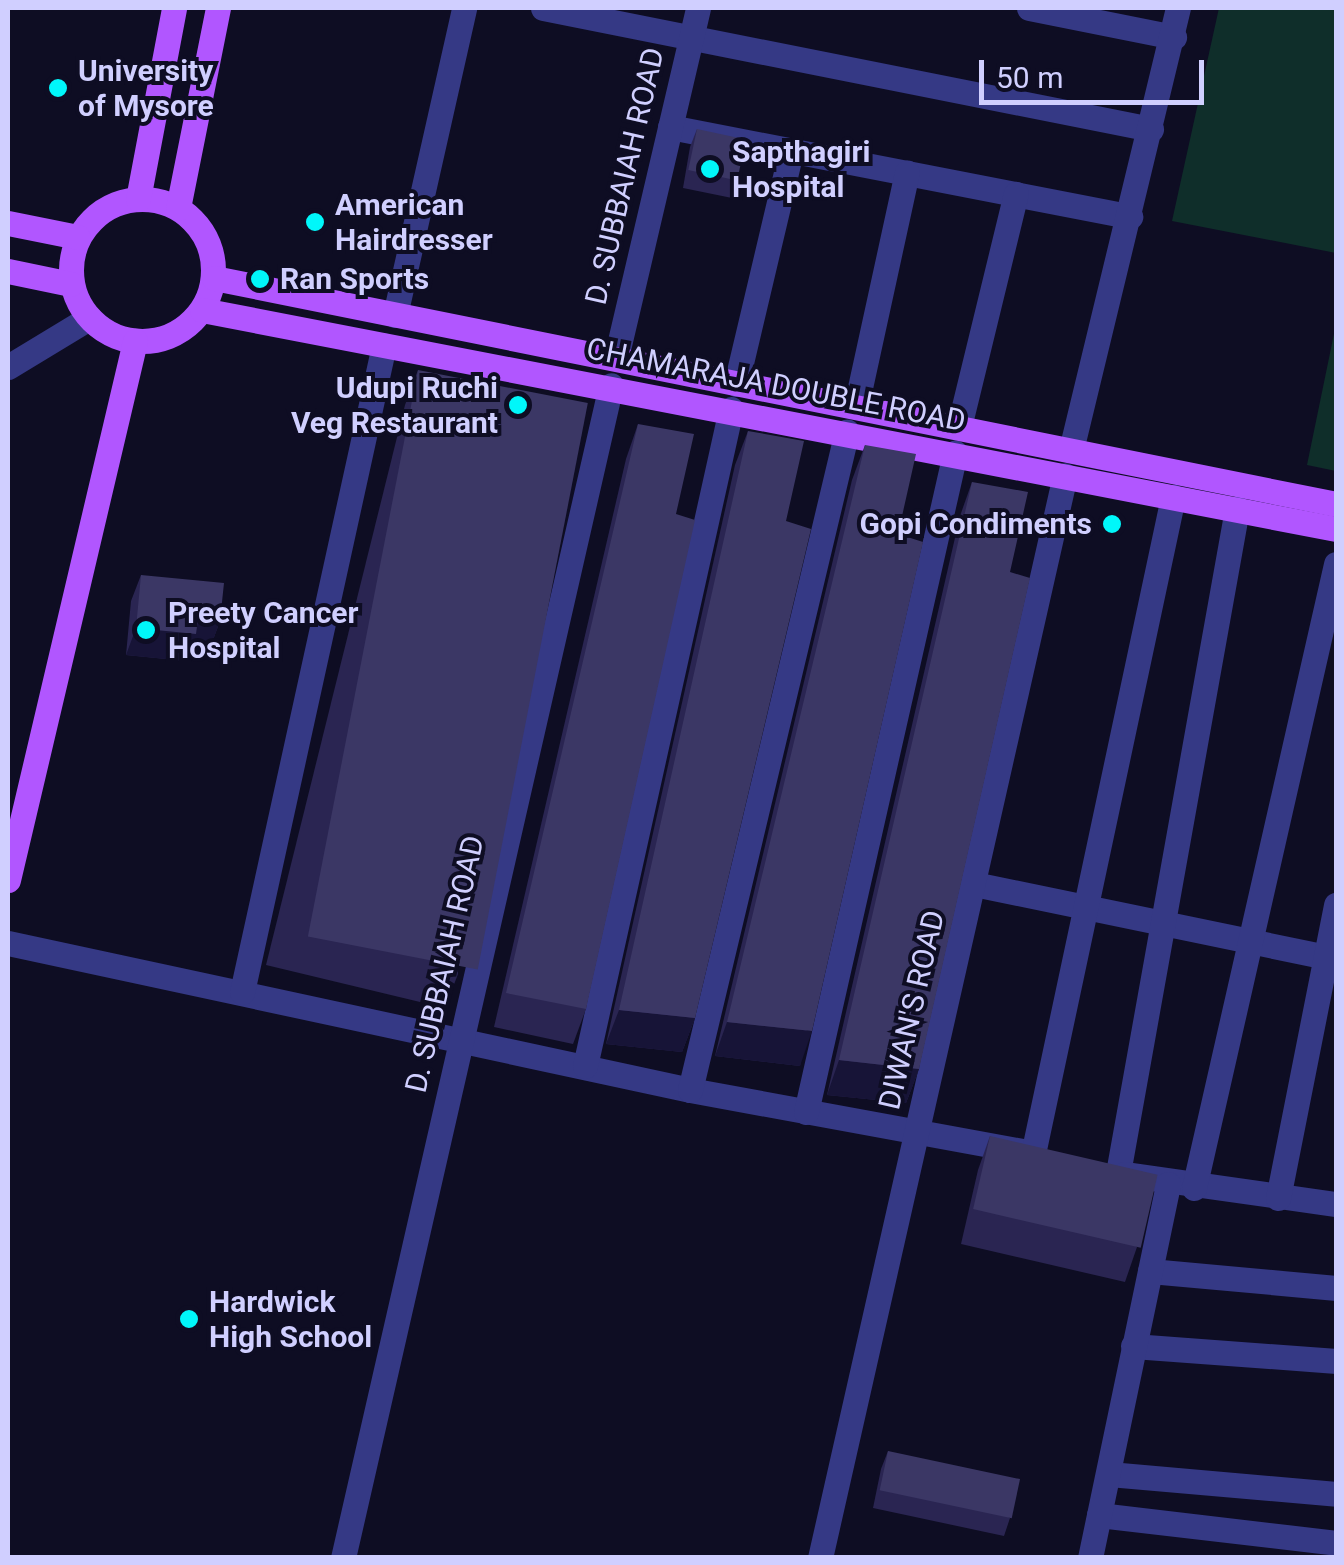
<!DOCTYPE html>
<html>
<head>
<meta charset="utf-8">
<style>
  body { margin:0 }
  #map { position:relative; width:1344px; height:1565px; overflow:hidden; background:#0e0d23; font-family:Roboto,sans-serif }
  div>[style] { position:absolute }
  .green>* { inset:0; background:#0f2e2a }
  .minor>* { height:25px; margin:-12.5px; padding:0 12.5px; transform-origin:12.5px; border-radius:12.5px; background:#353985 }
  .major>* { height:25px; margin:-12.5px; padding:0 12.5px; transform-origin:12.5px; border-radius:12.5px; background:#b156ff }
  .major>.ring { margin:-12.5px; padding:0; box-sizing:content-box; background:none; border:25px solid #b156ff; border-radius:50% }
  .wall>* { inset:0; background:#2a2552 }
  .shaded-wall>* { inset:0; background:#171437 }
  .building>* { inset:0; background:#3b3765; transform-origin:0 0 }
  .dots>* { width:28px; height:28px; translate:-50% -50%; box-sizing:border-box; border:5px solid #0e0d23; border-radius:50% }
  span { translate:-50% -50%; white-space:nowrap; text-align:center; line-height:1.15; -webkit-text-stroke:8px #0e0d23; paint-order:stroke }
  .poi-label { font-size:30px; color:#d0cfff; font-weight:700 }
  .left { translate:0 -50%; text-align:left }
  .right { translate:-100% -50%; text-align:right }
  .street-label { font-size:30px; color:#d0cfff }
  .frame { position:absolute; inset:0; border:10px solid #d0cfff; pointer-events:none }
  .scale { position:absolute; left:979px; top:60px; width:225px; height:45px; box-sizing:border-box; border:5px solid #d0cfff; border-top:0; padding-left:12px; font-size:30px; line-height:35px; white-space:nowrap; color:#d0cfff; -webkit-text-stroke:8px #0e0d23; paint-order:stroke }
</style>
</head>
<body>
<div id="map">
  <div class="green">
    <i style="clip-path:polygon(1219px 8px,1336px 8px,1336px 253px,1172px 221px)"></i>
    <i style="clip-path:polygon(1336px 324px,1336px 471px,1307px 465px)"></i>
  </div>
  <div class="minor">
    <i style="left:543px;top:8px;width:620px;rotate:11.26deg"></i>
    <i style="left:1029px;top:8px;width:148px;rotate:11.3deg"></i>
    <i style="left:670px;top:127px;width:469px;rotate:11deg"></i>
    <i style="left:395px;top:315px;width:315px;rotate:-77.3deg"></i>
    <i style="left:616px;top:358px;width:359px;rotate:-76.8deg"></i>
    <i style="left:8px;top:367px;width:95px;rotate:-31.2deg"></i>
    <i style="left:736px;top:384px;width:239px;rotate:-76.7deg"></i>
    <i style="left:856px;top:406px;width:239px;rotate:-77.7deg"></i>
    <i style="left:959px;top:427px;width:240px;rotate:-76.3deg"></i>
    <i style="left:1071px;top:450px;width:455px;rotate:-76.4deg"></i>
    <i style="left:974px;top:884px;width:370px;rotate:11.7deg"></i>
    <i style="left:8px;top:943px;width:698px;rotate:12.16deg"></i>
    <i style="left:690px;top:1090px;width:337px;rotate:10.4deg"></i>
    <i style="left:242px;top:992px;width:662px;rotate:-77.62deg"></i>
    <i style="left:585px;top:1066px;width:673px;rotate:-77.47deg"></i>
    <i style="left:690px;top:1090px;width:677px;rotate:-76.6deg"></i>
    <i style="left:806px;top:1112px;width:676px;rotate:-77.26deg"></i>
    <i style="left:1033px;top:1154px;width:672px;rotate:-77.97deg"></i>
    <i style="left:1118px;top:1173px;width:675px;rotate:-79.84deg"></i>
    <i style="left:1124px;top:1174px;width:214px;rotate:8.1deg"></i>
    <i style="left:1194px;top:1188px;width:640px;rotate:-77.18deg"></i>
    <i style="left:1278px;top:1198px;width:299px;rotate:-78.8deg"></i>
    <i style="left:1150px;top:1271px;width:187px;rotate:5.2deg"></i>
    <i style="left:1133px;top:1346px;width:204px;rotate:4.2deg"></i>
    <i style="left:1109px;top:1474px;width:228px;rotate:5deg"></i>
    <i style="left:1099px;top:1515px;width:239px;rotate:6.7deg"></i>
    <i style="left:343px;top:1558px;width:1203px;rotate:-77.13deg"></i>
    <i style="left:820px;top:1558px;width:1110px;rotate:-77.25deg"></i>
    <i style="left:1090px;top:1558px;width:382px;rotate:-78.2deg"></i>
  </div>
  <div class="major">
    <i class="ring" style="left:71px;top:199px;width:117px;height:117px"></i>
    <i style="left:138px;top:199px;width:194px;rotate:-79.3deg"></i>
    <i style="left:178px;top:208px;width:204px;rotate:-78.7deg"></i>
    <i style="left:8px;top:223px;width:71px;rotate:11.3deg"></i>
    <i style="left:8px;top:271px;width:64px;rotate:11.7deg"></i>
    <i style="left:214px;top:278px;width:1145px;rotate:11.39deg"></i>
    <i style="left:202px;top:310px;width:1155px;rotate:10.93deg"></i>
    <i style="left:8px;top:880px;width:554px;rotate:-76.74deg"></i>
  </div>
  <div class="wall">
    <i style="clip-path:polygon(697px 129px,739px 180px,732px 198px,683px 188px,690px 147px)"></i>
    <i style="clip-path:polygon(418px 370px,458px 974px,445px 1008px,266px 965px,405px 405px)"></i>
    <i style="clip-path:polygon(638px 424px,676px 514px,586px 1009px,573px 1044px,494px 1027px,626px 459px)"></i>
    <i style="clip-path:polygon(748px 431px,786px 521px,695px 1018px,682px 1052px,606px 1044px,735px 465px)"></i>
    <i style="clip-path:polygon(865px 445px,898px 534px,800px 1066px,715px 1056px,852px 480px)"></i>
    <i style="clip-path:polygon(972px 482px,1010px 572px,919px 1069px,906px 1103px,827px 1095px,960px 516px)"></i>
    <i style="clip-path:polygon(141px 575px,220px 621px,210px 648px,192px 646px,186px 661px,126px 655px,131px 601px)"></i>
    <i style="clip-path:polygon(990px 1136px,1137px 1247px,1125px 1282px,961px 1244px,978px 1170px)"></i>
    <i style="clip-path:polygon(888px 1451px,1010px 1518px,1004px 1536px,873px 1508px,881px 1469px)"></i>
  </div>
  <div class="shaded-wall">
    <i style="clip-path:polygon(198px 619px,220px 621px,210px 648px,192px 646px,186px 661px,126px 655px,136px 628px)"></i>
    <i style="clip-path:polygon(619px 1010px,695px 1018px,682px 1052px,606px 1044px)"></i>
    <i style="clip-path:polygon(727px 1022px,812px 1031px,800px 1066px,715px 1056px)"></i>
    <i style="clip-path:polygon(839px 1060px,919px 1069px,906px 1103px,827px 1095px)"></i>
  </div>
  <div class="building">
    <i style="left:697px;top:129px;width:50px;height:42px;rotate:12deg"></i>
    <i style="left:418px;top:370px;width:173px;height:577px;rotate:11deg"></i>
    <i style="clip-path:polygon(638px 424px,694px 434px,676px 514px,695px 520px,586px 1009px,506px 993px)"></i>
    <i style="clip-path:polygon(748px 431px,804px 441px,786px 521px,811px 529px,695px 1018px,619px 1010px)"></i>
    <i style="clip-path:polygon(865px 445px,916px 454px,898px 534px,923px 542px,812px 1031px,727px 1022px)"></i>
    <i style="clip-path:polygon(972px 482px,1028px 492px,1010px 572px,1030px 578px,919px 1069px,839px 1060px)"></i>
    <i style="clip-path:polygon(141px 575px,224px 583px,220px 621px,198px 619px,196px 634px,136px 628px)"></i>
    <i style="left:990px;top:1136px;width:172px;height:75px;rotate:13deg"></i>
    <i style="left:888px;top:1451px;width:135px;height:40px;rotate:12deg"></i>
  </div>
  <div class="dots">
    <i style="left:58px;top:88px;background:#00f7fa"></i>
    <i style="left:710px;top:169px;background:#00f7fa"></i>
    <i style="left:315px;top:222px;background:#00f7fa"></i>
    <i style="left:260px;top:279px;background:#00f7fa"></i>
    <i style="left:518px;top:405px;background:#00f7fa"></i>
    <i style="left:1112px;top:524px;background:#00f7fa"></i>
    <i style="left:146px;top:630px;background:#00f7fa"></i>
    <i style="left:189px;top:1319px;background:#00f7fa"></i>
  </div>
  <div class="poi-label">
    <span class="left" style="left:78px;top:88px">University<br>of Mysore</span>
    <span class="left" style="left:732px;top:169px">Sapthagiri<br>Hospital</span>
    <span class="left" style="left:335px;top:222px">American<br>Hairdresser</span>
    <span class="left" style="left:280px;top:279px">Ran Sports</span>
    <span class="right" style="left:498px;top:405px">Udupi Ruchi<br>Veg Restaurant</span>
    <span class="right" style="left:1092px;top:524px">Gopi Condiments</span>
    <span class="left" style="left:168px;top:630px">Preety Cancer<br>Hospital</span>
    <span class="left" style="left:209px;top:1319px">Hardwick<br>High School</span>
  </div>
  <div class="street-label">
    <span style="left:625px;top:176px;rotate:-77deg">D. SUBBAIAH ROAD</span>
    <span style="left:776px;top:385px;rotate:11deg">CHAMARAJA DOUBLE ROAD</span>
    <span style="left:445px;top:964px;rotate:-77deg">D. SUBBAIAH ROAD</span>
    <span style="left:912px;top:1010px;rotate:-77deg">DIWAN'S ROAD</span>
  </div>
  <div class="frame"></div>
  <div class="scale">50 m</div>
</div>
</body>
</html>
